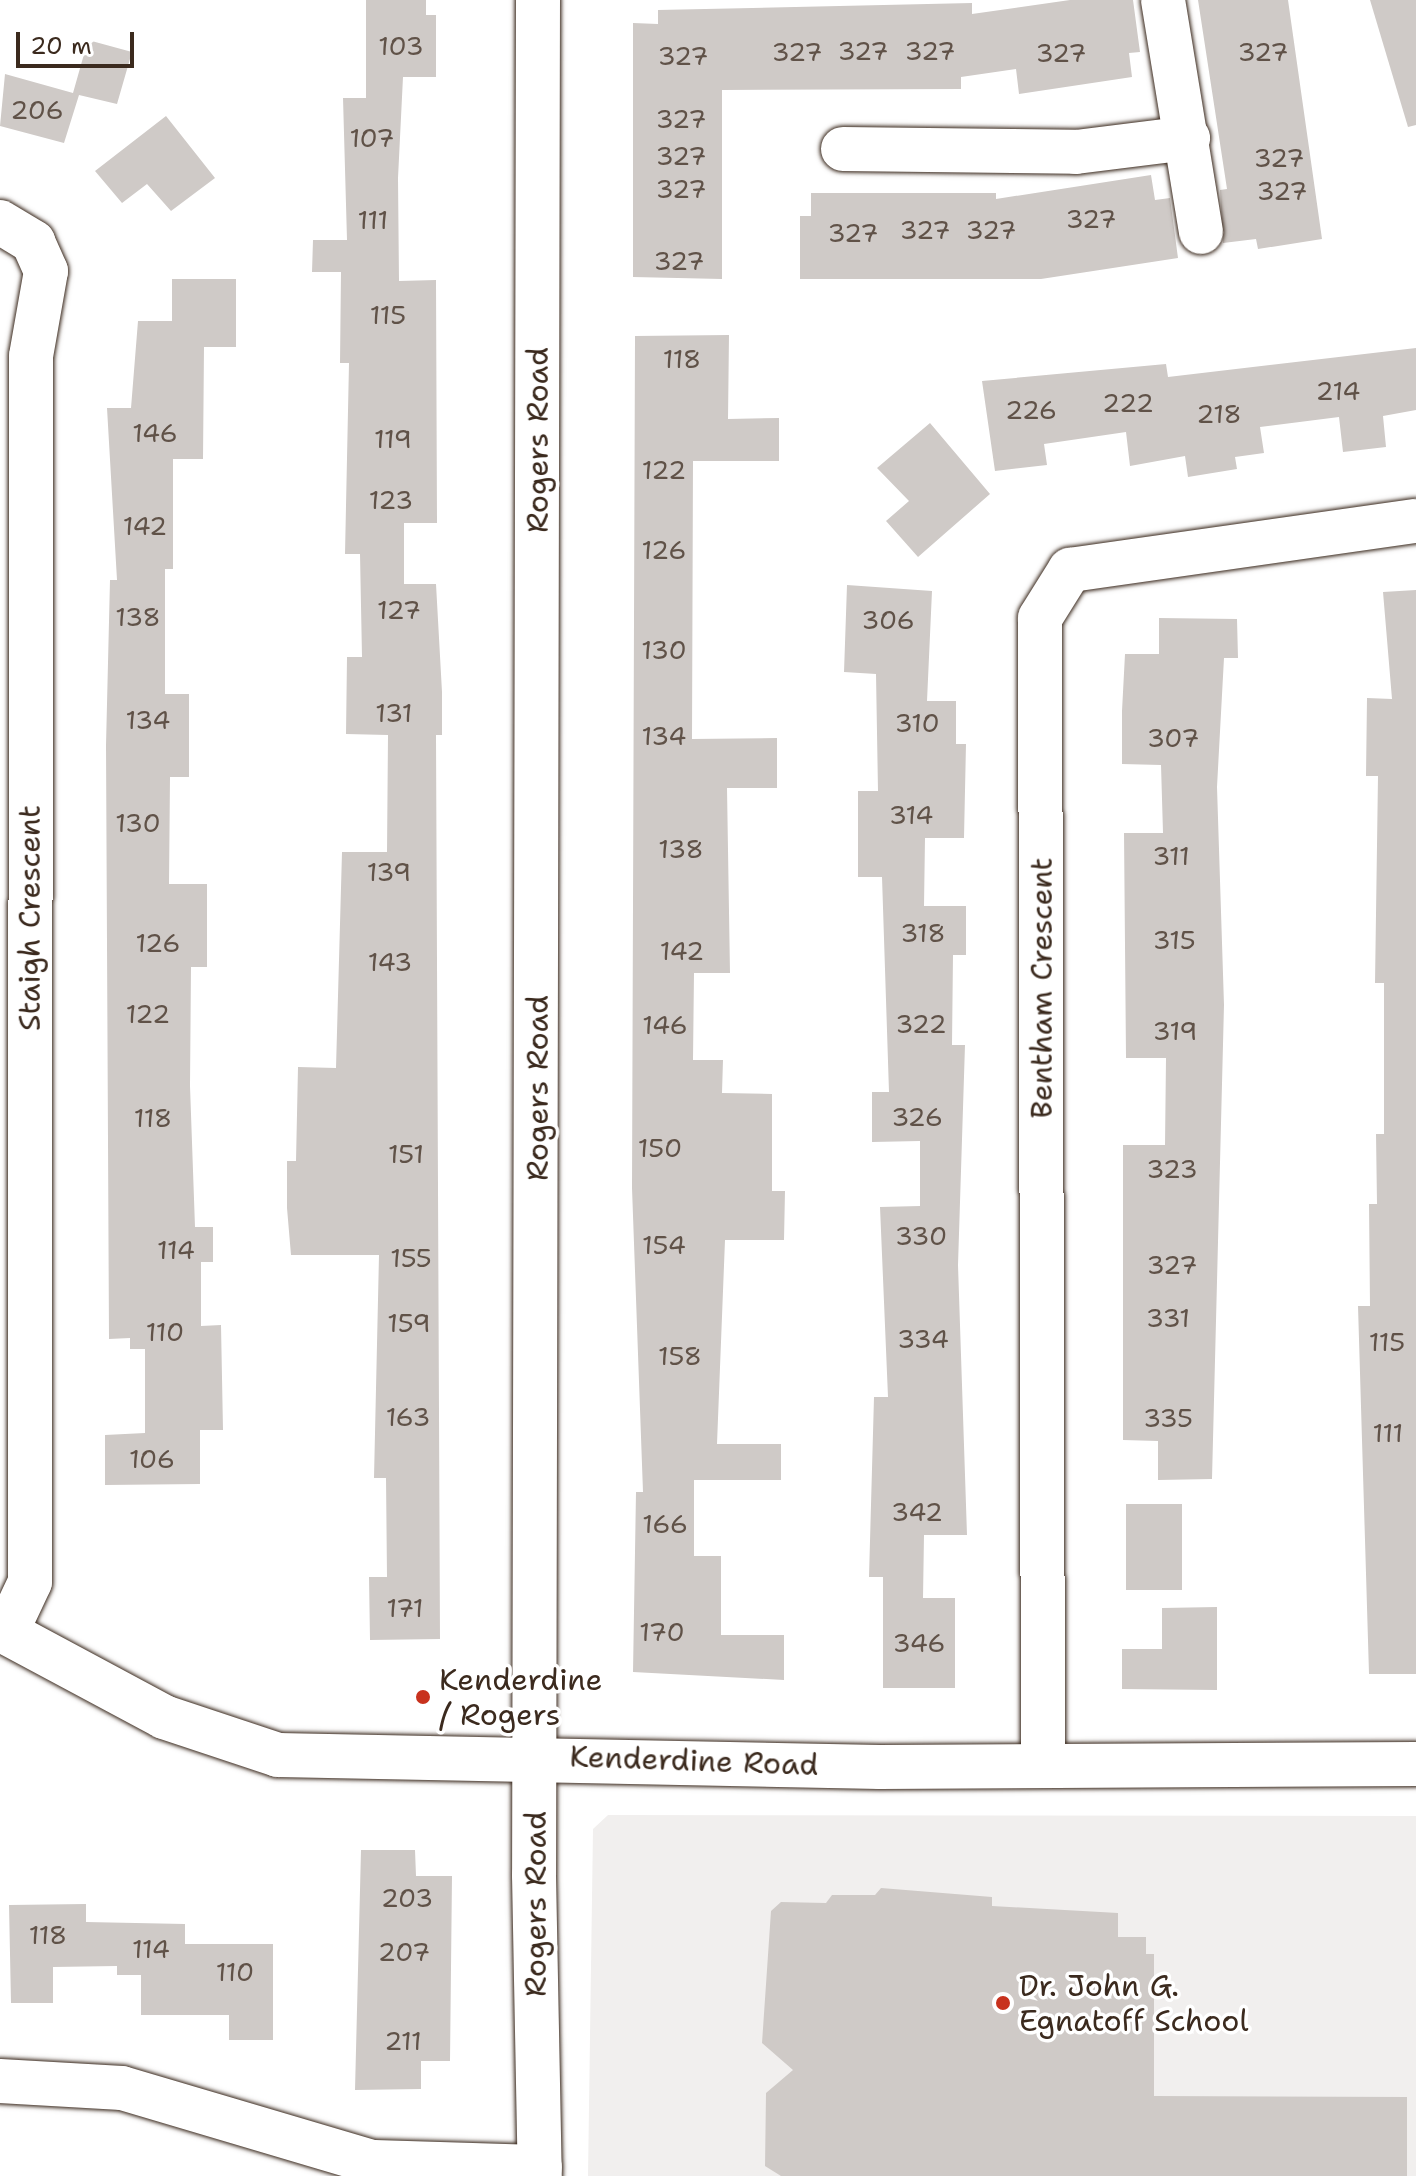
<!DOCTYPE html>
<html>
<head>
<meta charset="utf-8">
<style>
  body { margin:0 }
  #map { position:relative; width:1416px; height:2176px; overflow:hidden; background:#fff; font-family:"Shantell Sans",sans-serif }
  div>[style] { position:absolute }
  .built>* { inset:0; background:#f1efee }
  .building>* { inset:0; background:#cfcac7; transform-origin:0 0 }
  .roads { filter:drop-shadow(0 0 2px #3b2a1e) drop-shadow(0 0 2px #3b2a1e) }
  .street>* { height:44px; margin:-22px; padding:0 22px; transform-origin:22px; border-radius:22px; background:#fff }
  .secondary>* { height:44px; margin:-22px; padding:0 22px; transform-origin:22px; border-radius:22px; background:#fff }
  .dots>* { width:22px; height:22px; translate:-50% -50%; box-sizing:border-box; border:4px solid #fff; border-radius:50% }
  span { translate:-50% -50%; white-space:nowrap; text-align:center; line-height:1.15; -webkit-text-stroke:7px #fff; paint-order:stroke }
  .number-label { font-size:26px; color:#605248 }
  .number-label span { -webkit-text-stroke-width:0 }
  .street-label { font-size:30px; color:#3b2a1e }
  .poi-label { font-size:30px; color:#3b2a1e }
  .left { translate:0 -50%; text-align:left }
  .scale { position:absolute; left:16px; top:32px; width:118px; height:36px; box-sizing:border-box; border:4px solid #3b2a1e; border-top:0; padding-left:10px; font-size:24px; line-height:28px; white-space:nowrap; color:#3b2a1e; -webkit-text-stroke:6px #fff; paint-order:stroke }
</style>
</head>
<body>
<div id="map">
  <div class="built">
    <i style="clip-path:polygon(608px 1815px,1416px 1816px,1416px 2176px,588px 2176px,593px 1829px)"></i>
  </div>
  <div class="building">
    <i style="clip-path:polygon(366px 0,426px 0,426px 15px,436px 15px,436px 77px,403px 77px,398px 178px,399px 281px,436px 280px,437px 523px,404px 523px,404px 584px,436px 584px,442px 692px,442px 735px,436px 735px,440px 1639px,370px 1640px,369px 1577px,387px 1577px,386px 1478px,374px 1478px,379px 1255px,291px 1255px,287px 1208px,287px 1161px,296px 1161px,298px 1067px,336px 1068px,342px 852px,387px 852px,388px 735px,346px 734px,347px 657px,362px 657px,360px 554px,345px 554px,349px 363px,340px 363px,341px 272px,312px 272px,313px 240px,347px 240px,343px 98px,366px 98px)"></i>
    <i style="clip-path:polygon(1070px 0,1133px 0,1140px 52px,1129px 53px,1132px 77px,1019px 94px,1016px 69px,961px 77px,961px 89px,722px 90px,722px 279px,633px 277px,633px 23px,658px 24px,658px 10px,972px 3px,972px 14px)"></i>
    <i style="clip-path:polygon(1198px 0,1288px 0,1322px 239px,1258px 249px,1256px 239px,1223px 243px,1220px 190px,1227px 189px)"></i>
    <i style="clip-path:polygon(1370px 0,1416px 0,1416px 125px,1408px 127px)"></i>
    <i style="clip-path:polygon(88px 40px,132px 52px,117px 104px,79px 95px,64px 143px,0 126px,5px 74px,73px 93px)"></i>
    <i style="clip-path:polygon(166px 116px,215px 178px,171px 211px,147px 184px,122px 203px,95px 171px)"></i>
    <i style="clip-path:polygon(1151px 175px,1155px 200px,1170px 198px,1178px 258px,1041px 279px,800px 279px,800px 216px,811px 216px,811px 193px,996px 193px,996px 199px)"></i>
    <i style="clip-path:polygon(172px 279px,236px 279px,236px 347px,204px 347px,203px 459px,173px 459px,173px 569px,165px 569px,165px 694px,189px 694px,189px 777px,170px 777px,169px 884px,207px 884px,207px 967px,191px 967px,190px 1086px,195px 1227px,213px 1227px,213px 1262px,201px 1262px,201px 1326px,221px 1325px,223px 1430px,200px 1430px,200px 1484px,105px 1485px,105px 1435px,145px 1433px,145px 1349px,130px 1349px,130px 1338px,109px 1339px,106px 745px,110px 580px,117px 580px,107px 408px,131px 408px,138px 321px,172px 321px)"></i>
    <i style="clip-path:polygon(729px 335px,728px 419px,779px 418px,779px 461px,693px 461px,692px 739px,777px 738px,777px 788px,727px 788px,730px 973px,694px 973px,693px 1060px,723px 1060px,722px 1093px,772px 1094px,772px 1191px,785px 1191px,784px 1240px,725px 1240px,717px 1444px,781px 1444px,781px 1480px,694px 1480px,694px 1556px,721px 1556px,721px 1635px,784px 1635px,784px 1680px,633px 1672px,636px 1492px,643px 1492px,632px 1188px,635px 336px)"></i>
    <i style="clip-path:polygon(1416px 348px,1416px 410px,1383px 416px,1386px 447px,1343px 452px,1339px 417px,1260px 427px,1264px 453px,1235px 457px,1237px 469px,1188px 477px,1185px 456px,1130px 466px,1126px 432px,1044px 444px,1047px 465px,995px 471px,982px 381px,1166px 364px,1168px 377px)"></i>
    <i style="clip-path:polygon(930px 423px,990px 494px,918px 557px,886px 521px,909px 501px,877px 468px)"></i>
    <i style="clip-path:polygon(847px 585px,932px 591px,927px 701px,956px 701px,956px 744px,966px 744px,964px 838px,925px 838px,924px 906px,966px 906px,966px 955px,953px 955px,952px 1045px,965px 1045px,958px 1265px,967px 1535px,924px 1535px,923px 1598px,955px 1598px,955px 1688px,883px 1688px,883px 1577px,869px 1577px,874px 1397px,888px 1397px,880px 1207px,920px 1206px,920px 1141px,872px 1142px,872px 1092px,889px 1092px,882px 877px,858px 877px,858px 791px,878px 791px,876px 674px,844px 672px)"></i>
    <i style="clip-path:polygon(1416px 590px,1416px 1674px,1369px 1674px,1358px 1306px,1370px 1306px,1369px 1204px,1377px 1204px,1376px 1134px,1384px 1134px,1384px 983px,1375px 983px,1378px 776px,1366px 776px,1367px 698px,1392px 699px,1383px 592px)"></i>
    <i style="clip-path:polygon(1159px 618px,1237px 619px,1238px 658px,1224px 658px,1217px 787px,1224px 1005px,1212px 1479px,1158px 1480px,1158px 1441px,1123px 1440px,1123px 1145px,1165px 1145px,1166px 1058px,1126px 1058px,1124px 833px,1163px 833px,1161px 765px,1122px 764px,1122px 711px,1125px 654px,1159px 654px)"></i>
    <i style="left:1126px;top:1504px;width:56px;height:86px"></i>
    <i style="clip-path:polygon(1217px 1607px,1217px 1690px,1122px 1689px,1122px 1649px,1162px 1649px,1162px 1608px)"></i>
    <i style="clip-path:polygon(361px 1850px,415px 1850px,416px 1876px,452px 1876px,450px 2061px,421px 2061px,421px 2089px,355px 2090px)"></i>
    <i style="clip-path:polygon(881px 1888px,992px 1897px,992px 1906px,1118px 1913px,1118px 1937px,1146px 1937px,1146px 1954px,1154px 1954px,1154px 2096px,1407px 2097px,1407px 2176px,781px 2176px,765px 2166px,766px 2093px,793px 2070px,762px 2043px,771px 1911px,781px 1902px,826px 1903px,832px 1895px,875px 1895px)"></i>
    <i style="clip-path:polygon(86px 1904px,86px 1922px,185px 1924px,185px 1944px,273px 1944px,273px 2040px,229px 2040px,229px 2015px,141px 2015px,141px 1975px,117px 1975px,117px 1966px,53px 1967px,53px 2003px,11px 2003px,9px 1905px)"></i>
  </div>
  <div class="roads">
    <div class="street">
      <i style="left:538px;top:0;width:1875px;rotate:90.12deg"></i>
      <i style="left:534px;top:1875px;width:301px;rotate:88.9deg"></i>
      <i style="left:1163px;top:0;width:235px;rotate:80.7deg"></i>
      <i style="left:843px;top:149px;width:233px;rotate:0.7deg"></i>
      <i style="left:1076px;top:152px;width:113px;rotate:-7.1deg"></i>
      <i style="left:0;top:222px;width:39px;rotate:31deg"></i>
      <i style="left:33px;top:242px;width:32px;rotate:66deg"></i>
      <i style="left:46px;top:271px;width:86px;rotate:100deg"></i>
      <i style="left:31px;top:356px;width:1226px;rotate:90.05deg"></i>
      <i style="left:30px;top:1582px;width:56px;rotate:115.2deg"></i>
      <i style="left:1043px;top:1763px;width:1145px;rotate:-90.15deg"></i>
      <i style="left:1040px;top:618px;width:57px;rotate:-58deg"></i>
      <i style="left:1070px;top:570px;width:349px;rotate:-8.1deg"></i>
      <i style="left:0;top:2081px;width:122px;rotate:3.3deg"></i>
      <i style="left:122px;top:2088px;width:261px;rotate:16.5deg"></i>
      <i style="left:372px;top:2162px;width:168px;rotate:1.7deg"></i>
    </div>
    <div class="secondary">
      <i style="left:0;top:1629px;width:186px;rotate:28.2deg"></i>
      <i style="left:164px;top:1717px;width:120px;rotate:18.4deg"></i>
      <i style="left:278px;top:1755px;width:602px;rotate:1.14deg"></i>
      <i style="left:880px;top:1767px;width:536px;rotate:-0.32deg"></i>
    </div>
  </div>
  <div class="dots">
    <i style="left:423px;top:1697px;background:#c8321e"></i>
    <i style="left:1003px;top:2003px;background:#c8321e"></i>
  </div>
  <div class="number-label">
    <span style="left:401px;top:46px">103</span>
    <span style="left:863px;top:51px">327</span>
    <span style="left:930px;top:51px">327</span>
    <span style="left:797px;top:52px">327</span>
    <span style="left:1263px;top:52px">327</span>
    <span style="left:1061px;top:53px">327</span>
    <span style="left:683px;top:56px">327</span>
    <span style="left:37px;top:110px">206</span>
    <span style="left:681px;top:119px">327</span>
    <span style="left:372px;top:138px">107</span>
    <span style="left:681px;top:156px">327</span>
    <span style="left:1279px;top:158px">327</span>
    <span style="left:681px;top:189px">327</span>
    <span style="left:1282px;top:191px">327</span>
    <span style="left:1091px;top:219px">327</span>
    <span style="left:373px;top:220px">111</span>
    <span style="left:925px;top:230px">327</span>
    <span style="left:991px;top:230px">327</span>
    <span style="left:853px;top:233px">327</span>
    <span style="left:679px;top:261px">327</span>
    <span style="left:388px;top:315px">115</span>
    <span style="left:682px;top:359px">118</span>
    <span style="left:1338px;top:391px">214</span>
    <span style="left:1128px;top:403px">222</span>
    <span style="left:1031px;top:410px">226</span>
    <span style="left:1219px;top:414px">218</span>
    <span style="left:155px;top:433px">146</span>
    <span style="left:393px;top:439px">119</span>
    <span style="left:664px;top:470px">122</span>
    <span style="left:391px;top:500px">123</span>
    <span style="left:145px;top:526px">142</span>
    <span style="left:664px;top:550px">126</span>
    <span style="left:399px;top:610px">127</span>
    <span style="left:138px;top:617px">138</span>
    <span style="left:888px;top:620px">306</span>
    <span style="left:664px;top:650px">130</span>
    <span style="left:394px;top:713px">131</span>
    <span style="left:148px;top:720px">134</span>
    <span style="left:917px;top:723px">310</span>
    <span style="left:664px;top:736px">134</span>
    <span style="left:1173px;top:738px">307</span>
    <span style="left:911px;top:815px">314</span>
    <span style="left:138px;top:823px">130</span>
    <span style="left:681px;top:849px">138</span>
    <span style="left:1171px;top:856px">311</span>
    <span style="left:389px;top:872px">139</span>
    <span style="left:923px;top:933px">318</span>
    <span style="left:1174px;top:940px">315</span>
    <span style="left:158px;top:943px">126</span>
    <span style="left:682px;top:951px">142</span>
    <span style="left:390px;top:962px">143</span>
    <span style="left:148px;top:1014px">122</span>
    <span style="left:921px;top:1024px">322</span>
    <span style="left:665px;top:1025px">146</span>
    <span style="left:1175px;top:1031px">319</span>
    <span style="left:917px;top:1117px">326</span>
    <span style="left:153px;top:1118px">118</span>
    <span style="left:660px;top:1148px">150</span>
    <span style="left:406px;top:1154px">151</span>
    <span style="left:1172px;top:1169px">323</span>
    <span style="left:921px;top:1236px">330</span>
    <span style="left:664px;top:1245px">154</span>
    <span style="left:176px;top:1250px">114</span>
    <span style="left:411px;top:1258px">155</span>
    <span style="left:1172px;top:1265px">327</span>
    <span style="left:1168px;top:1318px">331</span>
    <span style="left:409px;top:1323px">159</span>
    <span style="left:165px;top:1332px">110</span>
    <span style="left:923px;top:1339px">334</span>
    <span style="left:1387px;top:1342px">115</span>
    <span style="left:680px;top:1356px">158</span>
    <span style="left:408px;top:1417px">163</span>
    <span style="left:1168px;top:1418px">335</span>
    <span style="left:1388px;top:1433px">111</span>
    <span style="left:152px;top:1459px">106</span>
    <span style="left:917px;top:1512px">342</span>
    <span style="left:665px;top:1524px">166</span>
    <span style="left:405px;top:1608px">171</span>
    <span style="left:662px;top:1632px">170</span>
    <span style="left:919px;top:1643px">346</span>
    <span style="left:407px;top:1898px">203</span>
    <span style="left:48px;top:1935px">118</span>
    <span style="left:151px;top:1949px">114</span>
    <span style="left:404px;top:1952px">207</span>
    <span style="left:235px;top:1972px">110</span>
    <span style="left:403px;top:2041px">211</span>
  </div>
  <div class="street-label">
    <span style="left:538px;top:440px;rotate:-90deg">Rogers Road</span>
    <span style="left:30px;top:918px;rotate:-90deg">Staigh Crescent</span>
    <span style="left:1042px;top:988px;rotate:-90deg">Bentham Crescent</span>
    <span style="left:538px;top:1088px;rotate:-90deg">Rogers Road</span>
    <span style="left:694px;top:1761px;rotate:2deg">Kenderdine Road</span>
    <span style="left:536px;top:1904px;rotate:-90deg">Rogers Road</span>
  </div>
  <div class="poi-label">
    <span class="left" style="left:439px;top:1697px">Kenderdine<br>/ Rogers</span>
    <span class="left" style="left:1019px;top:2003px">Dr. John G.<br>Egnatoff School</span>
  </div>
  <div class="scale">20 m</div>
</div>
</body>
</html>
